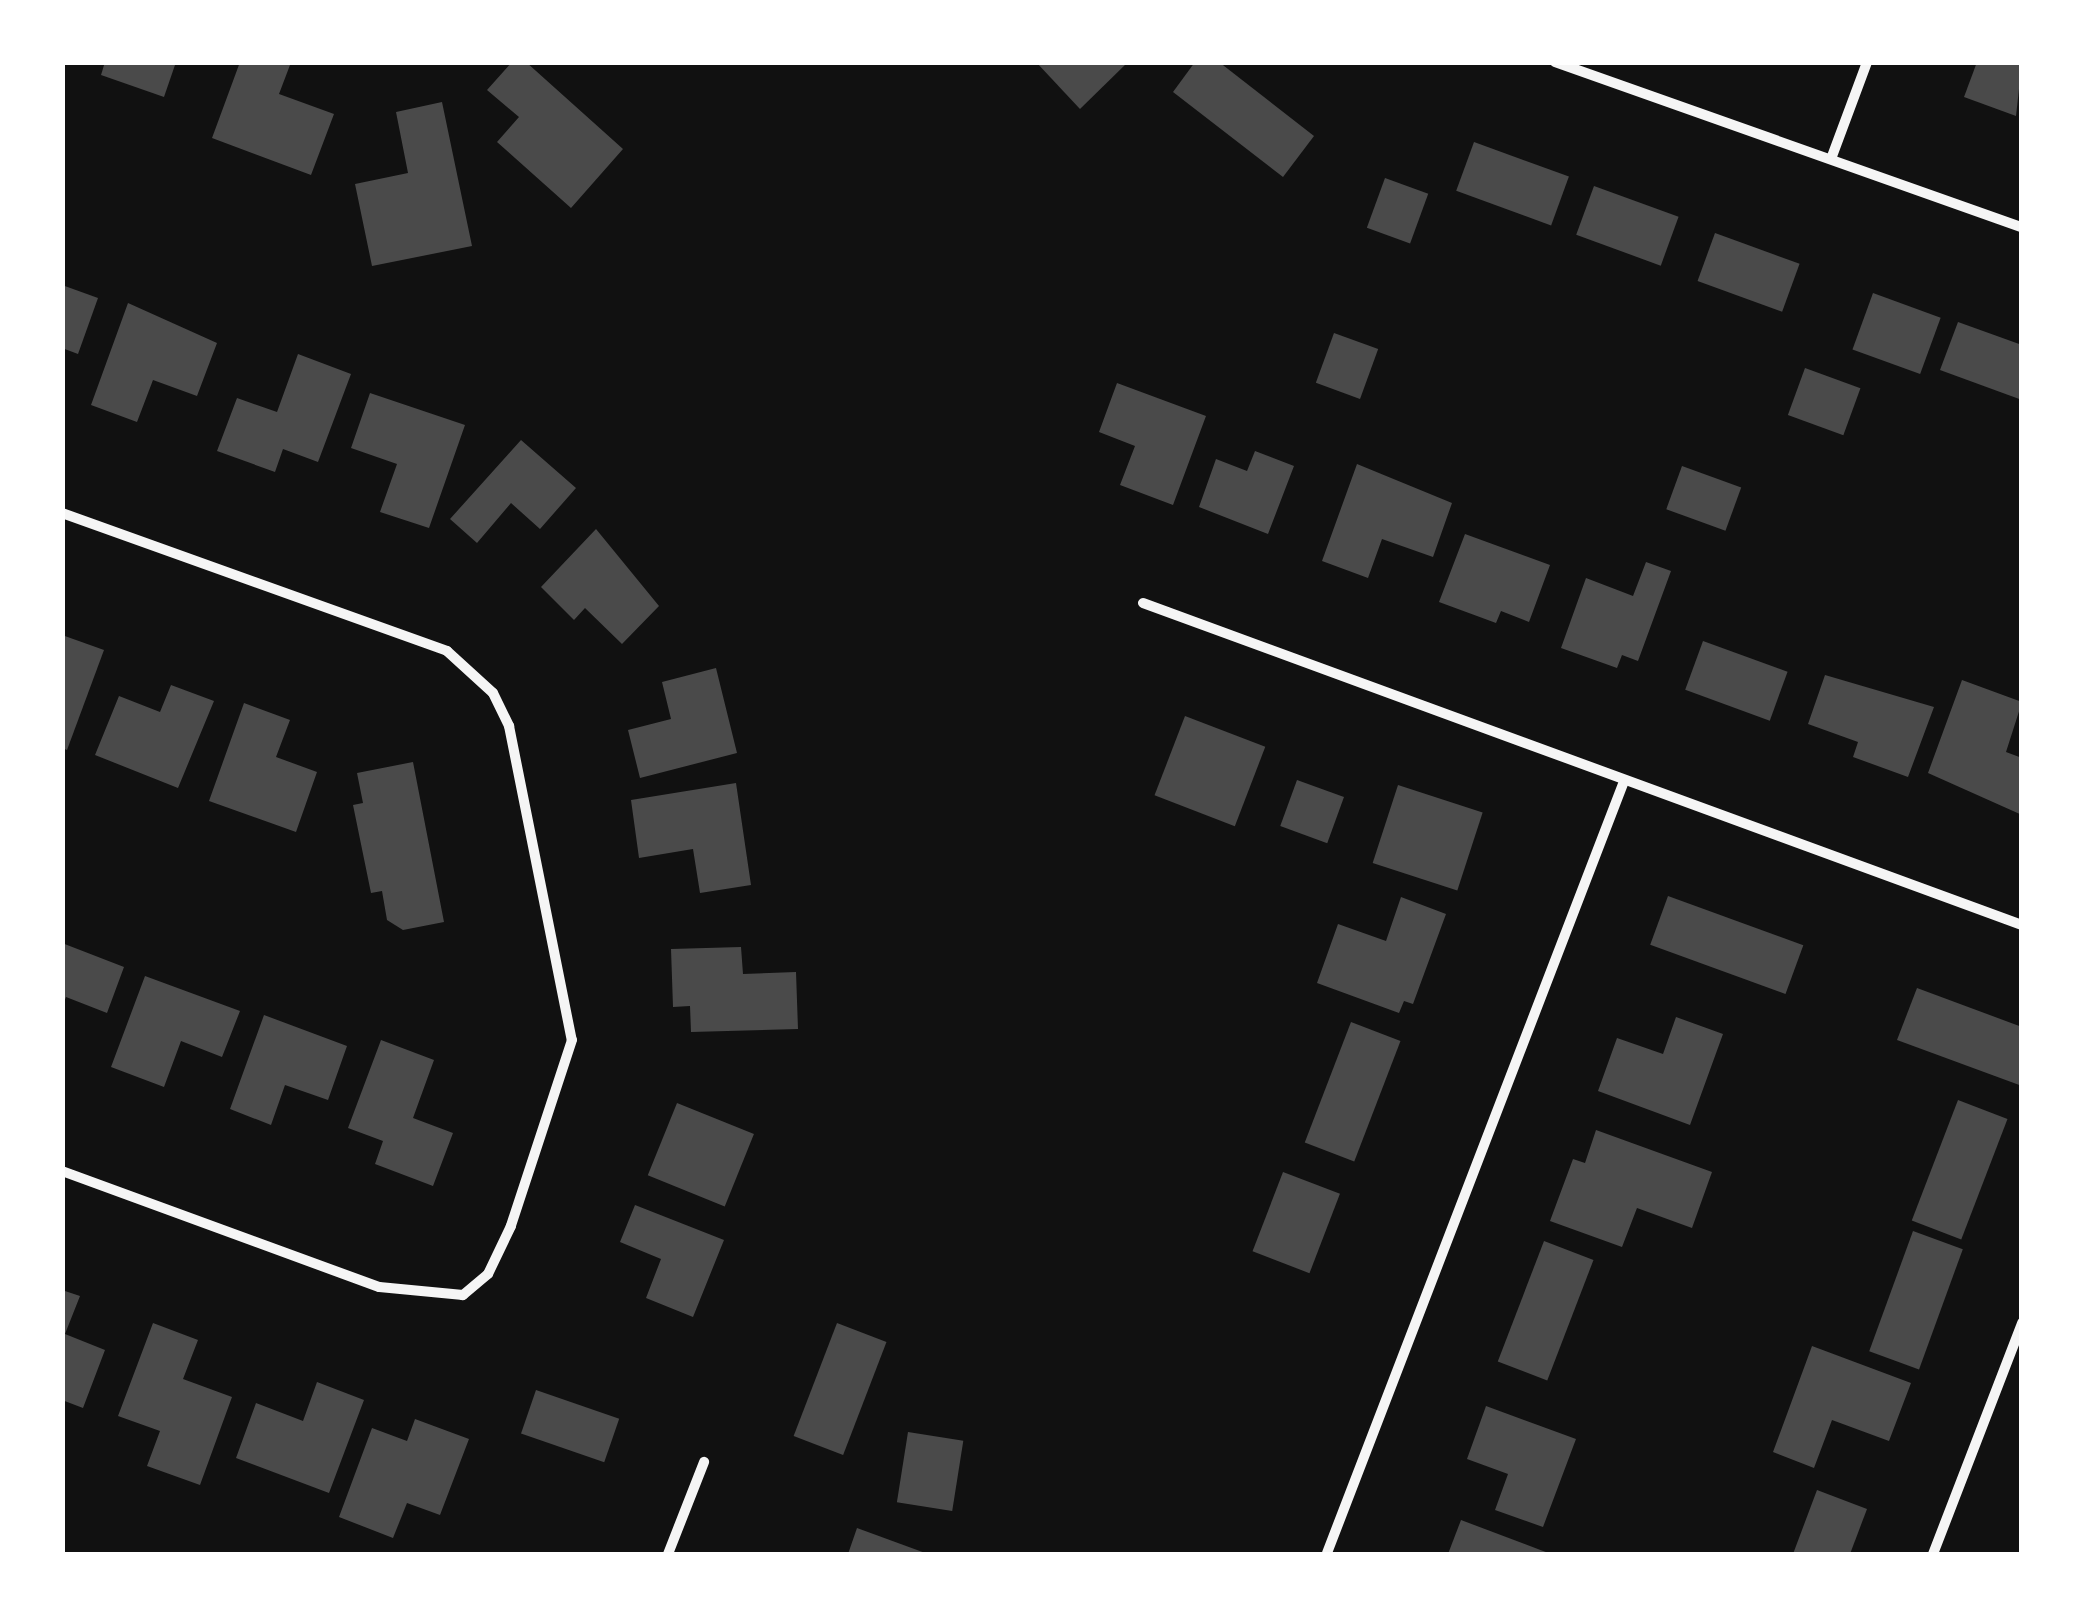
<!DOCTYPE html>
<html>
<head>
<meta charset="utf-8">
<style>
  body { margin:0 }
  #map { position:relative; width:2084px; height:1617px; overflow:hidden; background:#111; font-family:Literata,serif }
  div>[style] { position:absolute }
  .building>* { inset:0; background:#4a4a4a; transform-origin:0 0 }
  .minor>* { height:10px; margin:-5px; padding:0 5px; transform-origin:5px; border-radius:5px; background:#f5f5f5 }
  span { translate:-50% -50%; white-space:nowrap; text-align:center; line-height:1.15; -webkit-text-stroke:10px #fff; paint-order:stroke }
  .frame { position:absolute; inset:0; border:65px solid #fff; pointer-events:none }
</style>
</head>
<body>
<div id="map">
  <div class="building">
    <i style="clip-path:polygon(105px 62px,176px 62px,164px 97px,101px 75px)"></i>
    <i style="clip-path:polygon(240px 62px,290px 65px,279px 94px,334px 114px,311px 175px,212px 138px)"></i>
    <i style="clip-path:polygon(512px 62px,526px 62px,623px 149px,571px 208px,497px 142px,519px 117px,487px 90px)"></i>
    <i style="clip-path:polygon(1036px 62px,1128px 62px,1080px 109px)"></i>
    <i style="clip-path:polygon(1195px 62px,1219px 62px,1314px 136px,1283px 177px,1173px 92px)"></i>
    <i style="clip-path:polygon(1977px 62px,2022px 62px,2016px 116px,1964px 97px)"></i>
    <i style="clip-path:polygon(442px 102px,472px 246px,372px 266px,355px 184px,408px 173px,396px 112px)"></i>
    <i style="left:1474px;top:142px;width:101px;height:52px;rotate:20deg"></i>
    <i style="left:1385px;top:178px;width:46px;height:53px;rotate:20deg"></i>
    <i style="left:1594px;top:186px;width:90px;height:52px;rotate:20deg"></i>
    <i style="left:1715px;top:233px;width:90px;height:51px;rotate:20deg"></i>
    <i style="clip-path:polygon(62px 285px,98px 298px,78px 354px,62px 348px)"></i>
    <i style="left:1873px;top:293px;width:72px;height:60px;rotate:20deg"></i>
    <i style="clip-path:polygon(128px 303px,217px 343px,197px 396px,153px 380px,137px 422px,91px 405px)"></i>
    <i style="clip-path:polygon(1958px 322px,2022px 345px,2022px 400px,1940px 370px)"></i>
    <i style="left:1334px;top:333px;width:47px;height:53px;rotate:20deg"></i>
    <i style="clip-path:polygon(298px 354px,351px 374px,318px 462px,283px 449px,275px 472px,217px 451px,237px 398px,277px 412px)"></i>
    <i style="left:1805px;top:368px;width:59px;height:50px;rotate:20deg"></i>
    <i style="clip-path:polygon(1117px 383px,1206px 416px,1173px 505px,1120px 485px,1135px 446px,1099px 432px)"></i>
    <i style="clip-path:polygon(370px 393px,465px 425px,429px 528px,380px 512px,397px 464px,351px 448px)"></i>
    <i style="clip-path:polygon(521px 440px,576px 488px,540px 529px,511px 503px,477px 543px,450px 519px)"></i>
    <i style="clip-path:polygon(1255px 451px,1294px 466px,1268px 534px,1199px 507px,1216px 459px,1247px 471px)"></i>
    <i style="clip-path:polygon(1357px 464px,1452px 503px,1433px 557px,1382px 539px,1368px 578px,1322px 561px)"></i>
    <i style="left:1682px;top:466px;width:63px;height:46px;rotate:20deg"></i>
    <i style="clip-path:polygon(596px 529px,659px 606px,622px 644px,585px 608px,574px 620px,541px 587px)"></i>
    <i style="clip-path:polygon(1465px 534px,1550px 565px,1529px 622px,1501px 611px,1496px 623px,1439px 602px)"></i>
    <i style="clip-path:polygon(1646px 562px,1671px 571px,1638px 661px,1622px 655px,1617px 668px,1561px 648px,1586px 578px,1633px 596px)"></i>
    <i style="clip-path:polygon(62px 635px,104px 650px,67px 750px,62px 748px)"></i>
    <i style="left:1703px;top:641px;width:90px;height:52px;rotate:20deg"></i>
    <i style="clip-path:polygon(716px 668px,737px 753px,640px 778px,628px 730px,671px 719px,662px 682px)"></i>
    <i style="clip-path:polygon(1825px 675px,1934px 707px,1908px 777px,1853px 757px,1858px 742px,1808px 724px)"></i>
    <i style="clip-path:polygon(1962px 680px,2022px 702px,2006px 752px,2022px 758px,2022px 815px,1928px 773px)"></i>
    <i style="clip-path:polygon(171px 685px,214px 701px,178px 788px,95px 755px,119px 696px,160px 712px)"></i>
    <i style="clip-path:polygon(244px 703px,290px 720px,276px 757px,317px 772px,296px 832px,209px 801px)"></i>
    <i style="left:1185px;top:716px;width:86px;height:85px;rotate:21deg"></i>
    <i style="clip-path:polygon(413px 762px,444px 922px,403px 930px,387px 920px,382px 891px,371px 893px,353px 805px,363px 803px,357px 773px)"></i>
    <i style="left:1297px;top:780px;width:50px;height:49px;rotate:20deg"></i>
    <i style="clip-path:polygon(736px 783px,751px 885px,700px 893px,693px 849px,639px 858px,631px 800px)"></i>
    <i style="left:1398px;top:785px;width:89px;height:82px;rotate:18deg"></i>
    <i style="left:1668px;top:896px;width:144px;height:52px;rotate:20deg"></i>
    <i style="clip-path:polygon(1401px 897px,1446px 914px,1413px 1004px,1404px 1001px,1399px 1013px,1317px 983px,1338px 924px,1386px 941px)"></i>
    <i style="clip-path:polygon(62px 943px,124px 967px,107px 1013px,66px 997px,62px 1007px)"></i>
    <i style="clip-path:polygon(741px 947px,743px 974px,796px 972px,798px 1029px,691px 1032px,690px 1006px,673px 1007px,671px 949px)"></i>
    <i style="clip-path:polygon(145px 976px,240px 1011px,222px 1057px,181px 1041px,164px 1087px,111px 1067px)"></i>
    <i style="clip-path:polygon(1917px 988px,2022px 1027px,2022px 1086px,1897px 1040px)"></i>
    <i style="clip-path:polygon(264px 1015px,347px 1046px,328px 1100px,285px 1085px,271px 1125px,230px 1109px)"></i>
    <i style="clip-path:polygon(1676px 1017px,1723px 1034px,1690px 1125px,1598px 1091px,1617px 1038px,1663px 1054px)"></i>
    <i style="left:1351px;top:1022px;width:53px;height:129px;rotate:21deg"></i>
    <i style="clip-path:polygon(381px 1040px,434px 1060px,413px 1118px,453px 1133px,433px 1186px,375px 1164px,383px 1141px,348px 1128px)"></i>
    <i style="left:1958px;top:1100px;width:53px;height:129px;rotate:21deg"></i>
    <i style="left:677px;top:1103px;width:83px;height:78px;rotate:22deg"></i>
    <i style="clip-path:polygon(1596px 1130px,1712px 1172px,1692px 1228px,1637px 1208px,1622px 1247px,1550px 1221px,1573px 1159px,1585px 1163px)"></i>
    <i style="left:1283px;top:1172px;width:61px;height:85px;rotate:21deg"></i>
    <i style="clip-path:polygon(635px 1205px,724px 1240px,693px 1317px,646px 1298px,661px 1259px,620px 1242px)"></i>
    <i style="left:1913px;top:1231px;width:53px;height:128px;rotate:20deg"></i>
    <i style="left:1544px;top:1241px;width:53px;height:129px;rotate:21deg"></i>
    <i style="clip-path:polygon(62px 1290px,80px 1296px,65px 1334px,105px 1350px,83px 1408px,62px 1400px)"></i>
    <i style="clip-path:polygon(153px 1323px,198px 1340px,183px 1379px,232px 1397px,200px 1485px,147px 1466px,160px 1431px,118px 1416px)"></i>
    <i style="left:837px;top:1323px;width:53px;height:121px;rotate:21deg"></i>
    <i style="clip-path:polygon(1812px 1346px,1911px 1383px,1889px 1441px,1832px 1420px,1814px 1468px,1773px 1452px)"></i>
    <i style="clip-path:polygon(317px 1382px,364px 1400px,329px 1493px,236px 1458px,256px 1403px,303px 1421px)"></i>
    <i style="left:536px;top:1390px;width:88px;height:46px;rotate:19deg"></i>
    <i style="clip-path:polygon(1486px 1406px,1576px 1439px,1543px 1527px,1495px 1510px,1508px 1474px,1467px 1459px)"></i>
    <i style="clip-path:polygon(415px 1419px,469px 1439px,440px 1515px,407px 1503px,393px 1538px,339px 1517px,372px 1428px,407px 1441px)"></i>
    <i style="left:908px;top:1432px;width:56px;height:71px;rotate:9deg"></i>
    <i style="clip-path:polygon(1817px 1490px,1867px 1509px,1850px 1554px,1793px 1554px)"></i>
    <i style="clip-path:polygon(1461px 1520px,1551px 1554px,1448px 1554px)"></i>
    <i style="clip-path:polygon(857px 1528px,928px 1554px,848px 1554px)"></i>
  </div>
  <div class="minor">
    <i style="left:1555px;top:62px;width:495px;rotate:19.5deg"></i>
    <i style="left:1831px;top:159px;width:103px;rotate:-69.6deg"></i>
    <i style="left:62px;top:513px;width:409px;rotate:19.7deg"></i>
    <i style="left:447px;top:651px;width:62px;rotate:42.4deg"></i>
    <i style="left:493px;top:693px;width:37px;rotate:64deg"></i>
    <i style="left:509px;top:726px;width:320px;rotate:78.7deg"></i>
    <i style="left:572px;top:1040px;width:196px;rotate:108.2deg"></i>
    <i style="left:511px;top:1226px;width:53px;rotate:115.6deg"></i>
    <i style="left:488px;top:1274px;width:33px;rotate:140deg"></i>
    <i style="left:463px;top:1295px;width:84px;rotate:-174.6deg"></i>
    <i style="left:379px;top:1287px;width:338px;rotate:-159.9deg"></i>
    <i style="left:1143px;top:603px;width:936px;rotate:20.12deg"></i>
    <i style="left:1327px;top:1553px;width:824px;rotate:-68.95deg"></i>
    <i style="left:668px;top:1554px;width:99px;rotate:-68.6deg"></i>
    <i style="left:1933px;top:1554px;width:248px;rotate:-68.9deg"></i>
  </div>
  <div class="frame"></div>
</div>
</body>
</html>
